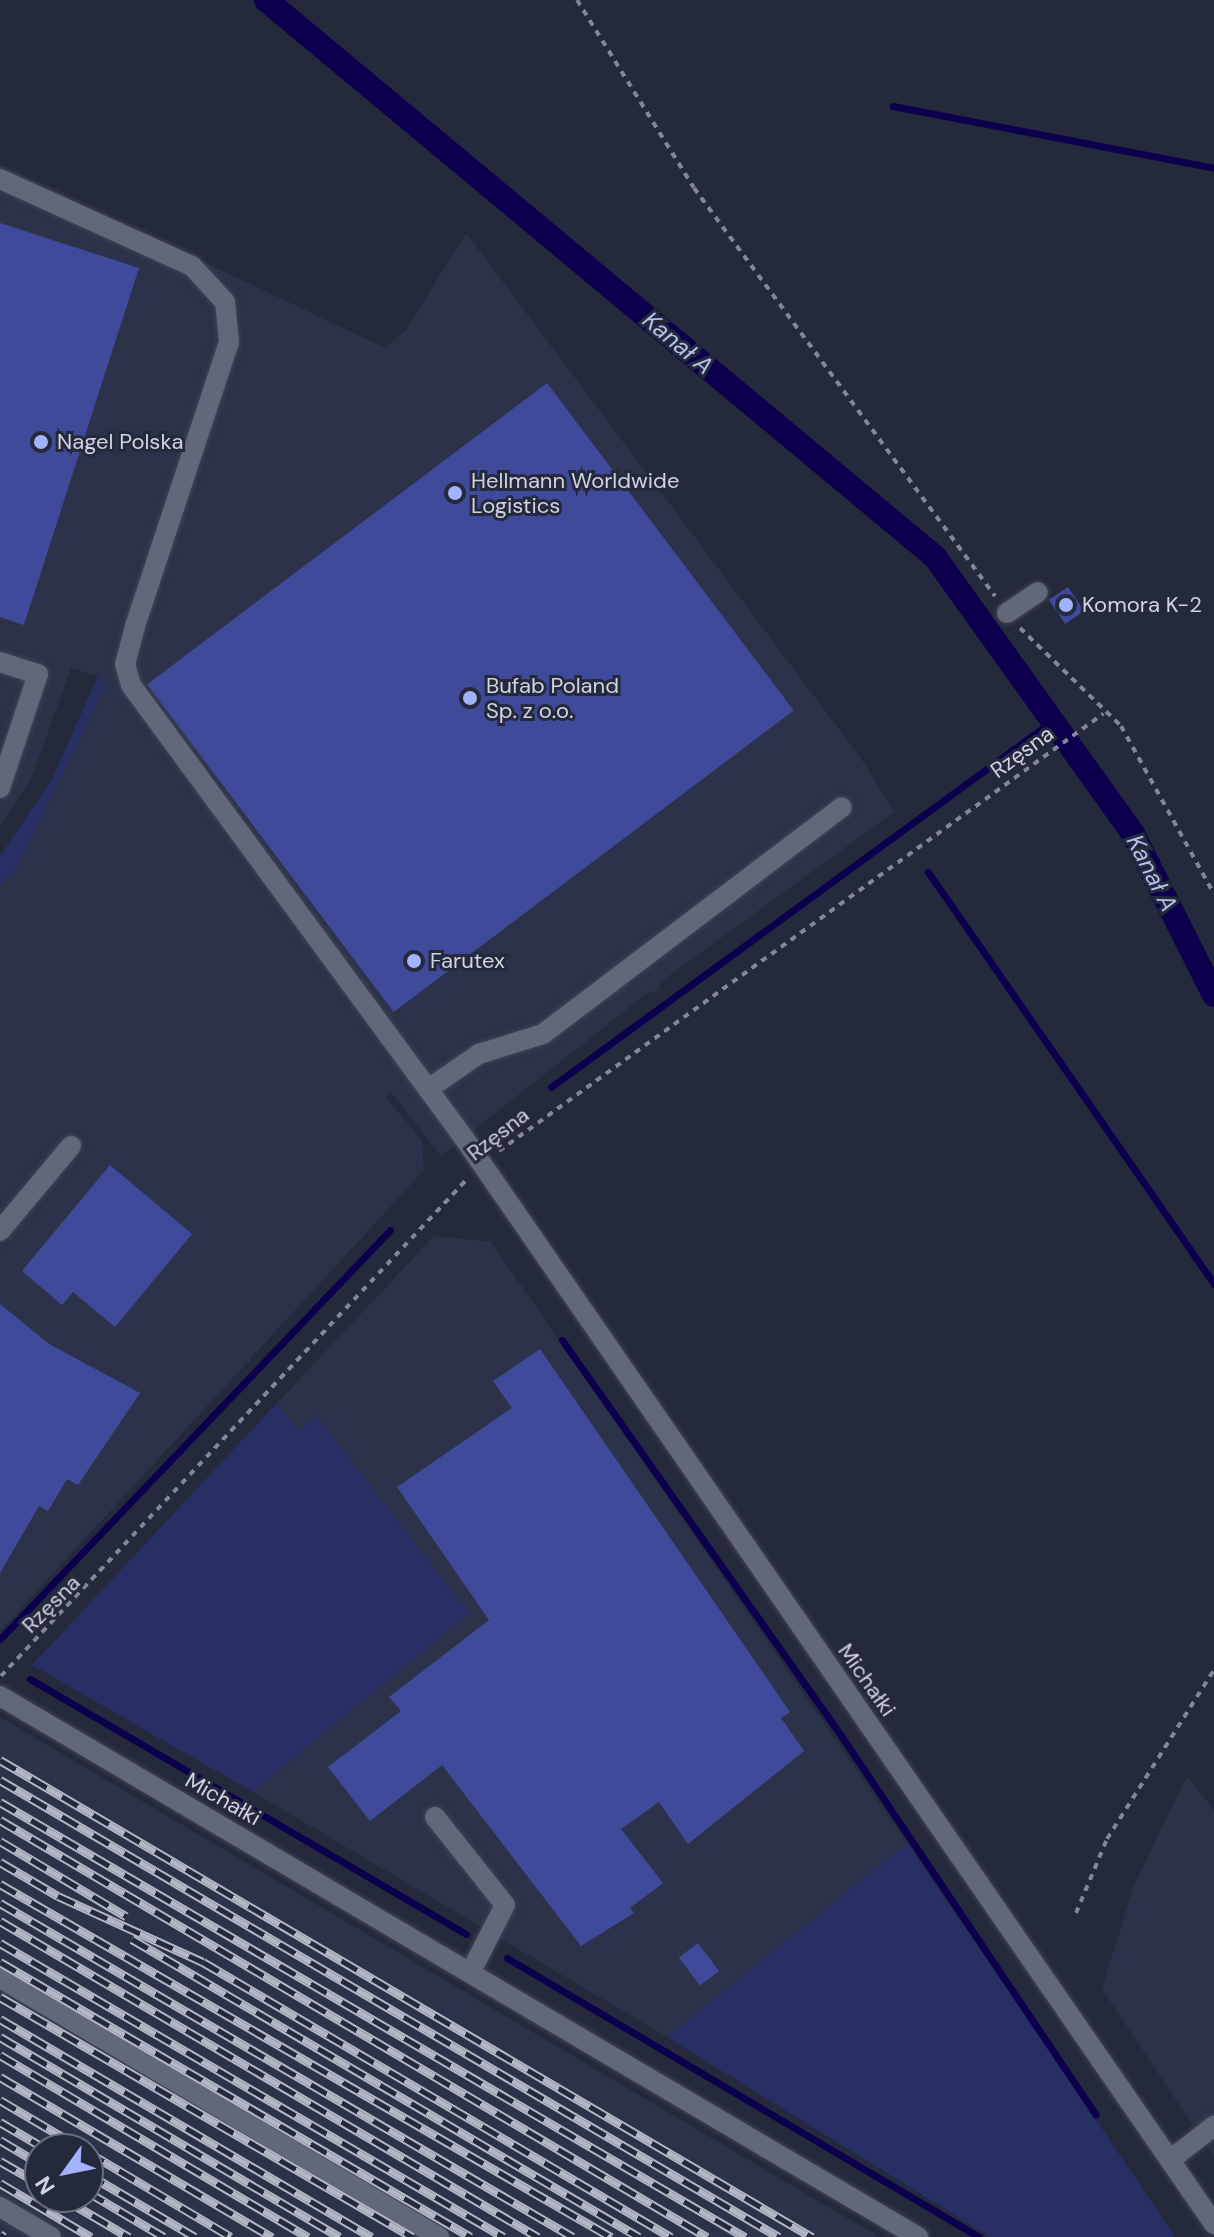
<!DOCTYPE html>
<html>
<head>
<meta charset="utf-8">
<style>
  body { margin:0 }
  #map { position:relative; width:1214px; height:2237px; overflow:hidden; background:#25293c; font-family:"DM Sans",sans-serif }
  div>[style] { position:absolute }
  .built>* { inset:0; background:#2c324a }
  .green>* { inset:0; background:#282f65 }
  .stream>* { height:7px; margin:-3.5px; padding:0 3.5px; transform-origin:3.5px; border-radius:3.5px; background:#0c004e }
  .canal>* { height:24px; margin:-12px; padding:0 12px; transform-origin:12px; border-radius:12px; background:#0c004e }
  .building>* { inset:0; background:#3f4b9a; transform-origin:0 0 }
  .path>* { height:4px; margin-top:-2px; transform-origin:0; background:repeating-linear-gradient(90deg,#838696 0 6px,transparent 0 12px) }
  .roads { filter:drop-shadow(0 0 2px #404453) drop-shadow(0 0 2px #404453) }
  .minor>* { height:20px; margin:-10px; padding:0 10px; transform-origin:10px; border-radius:10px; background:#62677c }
  .rail>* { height:9px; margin-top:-4.5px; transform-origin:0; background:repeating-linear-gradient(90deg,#25293c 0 18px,#b3b7c5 0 36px); box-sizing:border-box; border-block:2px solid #b3b7c5 }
  .dots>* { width:22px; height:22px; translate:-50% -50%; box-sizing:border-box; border:4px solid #25293c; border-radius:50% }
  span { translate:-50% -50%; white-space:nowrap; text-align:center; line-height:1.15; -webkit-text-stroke:6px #25293c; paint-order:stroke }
  .poi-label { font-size:22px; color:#d0d3e0 }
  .left { translate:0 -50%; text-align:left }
  .street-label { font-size:22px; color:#d0d3e0 }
  .water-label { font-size:24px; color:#b5c0ec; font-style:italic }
  .north { position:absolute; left:24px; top:2133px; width:80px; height:80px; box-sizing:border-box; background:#25293c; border:2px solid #696d7e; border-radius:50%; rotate:237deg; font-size:22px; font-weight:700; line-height:32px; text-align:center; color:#d0d3e0 }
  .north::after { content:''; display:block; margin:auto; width:28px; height:36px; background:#a2b2fd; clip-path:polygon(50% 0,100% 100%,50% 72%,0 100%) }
</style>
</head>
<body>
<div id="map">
  <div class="built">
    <i style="clip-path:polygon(0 165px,385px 348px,406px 330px,466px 233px,860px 757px,894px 812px,659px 983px,660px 990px,646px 994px,441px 1156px,391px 1092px,385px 1096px,422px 1140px,424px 1170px,0 1631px,0 886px,16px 870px,105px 687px,98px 676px,71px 668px,32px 777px,0 826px)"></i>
    <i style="clip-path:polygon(434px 1236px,491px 1242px,907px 1843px,667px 2037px,253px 1792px,468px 1613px,315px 1415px,299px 1433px,277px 1403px)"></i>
    <i style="clip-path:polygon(evenodd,0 1717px,879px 2237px,0 2237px,0 1717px,40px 2149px,88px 2149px,88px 2197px,40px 2197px,40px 2149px)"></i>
    <i style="clip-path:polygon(1187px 1776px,1214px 1810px,1214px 2157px,1102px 1989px,1134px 1885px)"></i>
  </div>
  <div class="green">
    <i style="clip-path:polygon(98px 676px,105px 687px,16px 870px,0 886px,0 856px,52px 779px)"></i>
    <i style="clip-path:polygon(277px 1403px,299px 1432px,316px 1415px,469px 1613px,253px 1792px,32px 1665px)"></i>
    <i style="clip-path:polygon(907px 1843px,1045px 2044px,1175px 2237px,990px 2237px,667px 2037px)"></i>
  </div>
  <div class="stream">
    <i style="left:893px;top:106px;width:327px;rotate:10.9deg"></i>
    <i style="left:928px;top:872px;width:502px;rotate:55.23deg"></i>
    <i style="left:551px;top:1087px;width:624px;rotate:-36.14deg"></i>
    <i style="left:562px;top:1340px;width:486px;rotate:54.8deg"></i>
    <i style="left:842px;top:1737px;width:455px;rotate:56.1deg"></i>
    <i style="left:0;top:1639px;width:565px;rotate:-46.36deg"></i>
    <i style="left:30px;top:1679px;width:505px;rotate:30.32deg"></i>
    <i style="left:507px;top:1958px;width:548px;rotate:30.59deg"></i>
  </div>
  <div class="canal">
    <i style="left:266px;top:0;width:871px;rotate:39.78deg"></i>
    <i style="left:935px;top:557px;width:340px;rotate:54.4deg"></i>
    <i style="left:1133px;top:834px;width:180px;rotate:63.3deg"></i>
  </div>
  <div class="building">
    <i style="clip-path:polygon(0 223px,139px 268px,24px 625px,0 617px)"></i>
    <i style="left:547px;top:383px;width:410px;height:501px;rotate:53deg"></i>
    <i style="left:1068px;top:587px;width:29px;height:23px;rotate:56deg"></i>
    <i style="clip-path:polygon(110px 1165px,192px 1234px,115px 1327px,73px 1292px,62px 1305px,22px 1271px)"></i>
    <i style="clip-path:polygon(0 1304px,49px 1344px,140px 1393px,78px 1485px,67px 1479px,48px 1511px,39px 1506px,0 1573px)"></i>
    <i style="clip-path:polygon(540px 1349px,790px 1712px,781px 1718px,804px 1751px,688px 1844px,659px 1802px,621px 1829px,663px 1883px,630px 1908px,634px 1913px,581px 1946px,442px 1765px,370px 1821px,328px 1767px,401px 1711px,389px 1697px,489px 1620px,397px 1487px,512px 1408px,493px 1381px)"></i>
    <i style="left:698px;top:1943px;width:35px;height:24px;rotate:53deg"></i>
  </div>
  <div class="path">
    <i style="left:577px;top:0;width:221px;rotate:58.1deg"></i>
    <i style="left:694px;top:188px;width:507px;rotate:53.58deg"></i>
    <i style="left:1020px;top:628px;width:141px;rotate:44.1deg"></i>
    <i style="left:1121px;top:726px;width:192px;rotate:61deg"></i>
    <i style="left:499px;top:1151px;width:746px;rotate:-35.89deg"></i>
    <i style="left:1px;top:1676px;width:683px;rotate:-46.84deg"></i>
    <i style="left:1076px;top:1913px;width:80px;rotate:-67.3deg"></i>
    <i style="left:1107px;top:1839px;width:200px;rotate:-57.7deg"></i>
  </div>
  <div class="roads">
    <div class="minor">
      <i style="left:0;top:179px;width:211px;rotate:24.4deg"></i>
      <i style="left:192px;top:266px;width:49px;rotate:47.5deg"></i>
      <i style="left:225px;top:302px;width:40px;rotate:84.3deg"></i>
      <i style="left:229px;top:342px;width:300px;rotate:108.3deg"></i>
      <i style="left:135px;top:627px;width:38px;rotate:105deg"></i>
      <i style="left:125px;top:664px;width:22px;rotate:74deg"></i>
      <i style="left:131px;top:685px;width:562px;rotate:53.68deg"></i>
      <i style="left:464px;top:1138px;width:1320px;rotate:55.37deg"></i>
      <i style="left:1007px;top:613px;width:37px;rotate:-34deg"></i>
      <i style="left:0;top:662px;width:40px;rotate:18deg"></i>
      <i style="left:38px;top:674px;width:120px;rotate:108.4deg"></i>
      <i style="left:428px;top:1089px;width:62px;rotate:-34.5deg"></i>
      <i style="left:479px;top:1054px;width:67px;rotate:-17.4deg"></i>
      <i style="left:543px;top:1034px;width:375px;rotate:-37.2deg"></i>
      <i style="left:0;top:1231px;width:111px;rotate:-50.1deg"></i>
      <i style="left:0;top:1696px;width:1066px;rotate:30.51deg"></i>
      <i style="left:435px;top:1817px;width:112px;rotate:51.5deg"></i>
      <i style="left:505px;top:1905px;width:76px;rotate:117.2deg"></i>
      <i style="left:0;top:1978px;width:510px;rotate:30.54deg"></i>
      <i style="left:1170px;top:2160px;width:56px;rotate:-37.7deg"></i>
      <i style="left:0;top:2207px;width:59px;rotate:30.5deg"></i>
    </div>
  </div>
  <div class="rail">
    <i style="left:0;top:1760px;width:942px;rotate:30.43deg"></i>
    <i style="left:0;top:1780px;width:903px;rotate:30.4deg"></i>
    <i style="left:0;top:1802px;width:863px;rotate:30.28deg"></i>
    <i style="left:0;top:1820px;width:821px;rotate:30.53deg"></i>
    <i style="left:0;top:1841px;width:147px;rotate:30.8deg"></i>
    <i style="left:0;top:1862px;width:67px;rotate:30.4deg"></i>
    <i style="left:58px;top:1896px;width:159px;rotate:24.5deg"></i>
    <i style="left:203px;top:1962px;width:543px;rotate:30.44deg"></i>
    <i style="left:0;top:1884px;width:706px;rotate:30.02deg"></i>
    <i style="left:0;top:1903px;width:663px;rotate:30.24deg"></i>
    <i style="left:0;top:1921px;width:624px;rotate:30.43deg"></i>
    <i style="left:132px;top:1939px;width:588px;rotate:30.45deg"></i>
    <i style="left:0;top:1943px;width:583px;rotate:30.26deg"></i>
    <i style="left:0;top:1962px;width:545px;rotate:30.28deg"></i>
    <i style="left:0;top:1997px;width:477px;rotate:30.2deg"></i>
    <i style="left:0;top:2019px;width:431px;rotate:30.4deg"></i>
    <i style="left:0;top:2037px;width:394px;rotate:30.5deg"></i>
    <i style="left:0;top:2055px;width:358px;rotate:30.6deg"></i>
    <i style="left:0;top:2077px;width:316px;rotate:30.5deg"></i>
    <i style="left:0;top:2100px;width:96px;rotate:30.6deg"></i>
    <i style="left:0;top:2122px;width:53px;rotate:30.4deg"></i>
    <i style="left:0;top:2140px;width:47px;rotate:31deg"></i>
    <i style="left:88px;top:2152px;width:166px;rotate:30.7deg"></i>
    <i style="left:0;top:2161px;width:46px;rotate:29.9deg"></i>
    <i style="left:88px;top:2174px;width:124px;rotate:30.5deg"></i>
    <i style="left:0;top:2183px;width:106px;rotate:30.7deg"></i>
    <i style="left:88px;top:2192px;width:88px;rotate:30.6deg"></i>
    <i style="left:61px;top:2197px;width:79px;rotate:30.5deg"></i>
    <i style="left:0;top:2234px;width:5px;rotate:37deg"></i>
  </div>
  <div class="dots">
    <i style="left:41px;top:442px;background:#a2b2fd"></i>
    <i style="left:455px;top:493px;background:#a2b2fd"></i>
    <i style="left:1066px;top:605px;background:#a2b2fd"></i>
    <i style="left:470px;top:698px;background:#a2b2fd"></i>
    <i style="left:414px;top:961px;background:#a2b2fd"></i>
  </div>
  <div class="poi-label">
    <span class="left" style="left:57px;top:442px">Nagel Polska</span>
    <span class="left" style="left:471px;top:493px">Hellmann Worldwide<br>Logistics</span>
    <span class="left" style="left:1082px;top:605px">Komora K-2</span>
    <span class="left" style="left:486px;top:698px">Bufab Poland<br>Sp. z o.o.</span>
    <span class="left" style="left:430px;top:961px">Farutex</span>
  </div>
  <div class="street-label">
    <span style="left:1022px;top:752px;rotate:-36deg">Rzęsna</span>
    <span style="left:498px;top:1134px;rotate:-38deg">Rzęsna</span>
    <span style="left:51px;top:1604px;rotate:-45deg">Rzęsna</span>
    <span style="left:867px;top:1680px;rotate:55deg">Michałki</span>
    <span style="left:223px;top:1799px;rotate:30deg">Michałki</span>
  </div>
  <div class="water-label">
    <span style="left:678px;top:343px;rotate:40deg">Kanał A</span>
    <span style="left:1152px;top:873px;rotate:63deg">Kanał A</span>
  </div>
  <div class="north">N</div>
</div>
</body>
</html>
